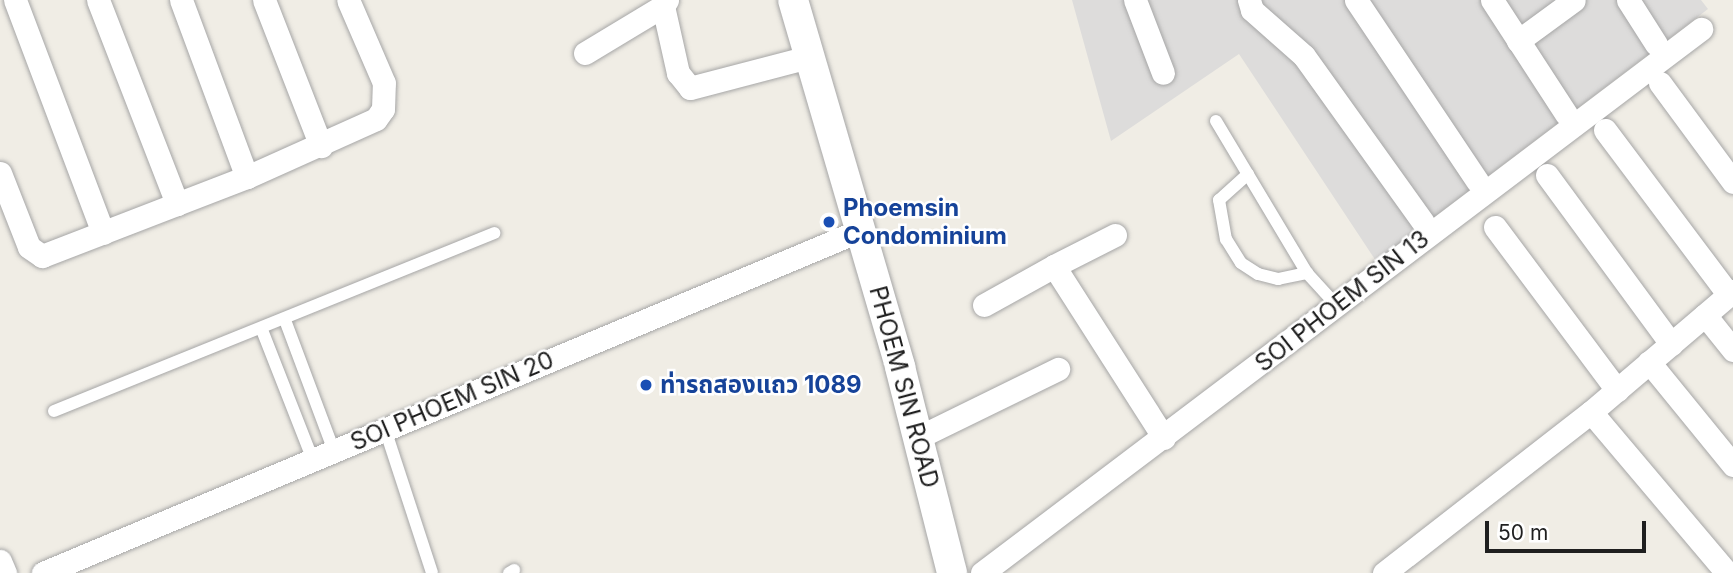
<!DOCTYPE html>
<html>
<head>
<meta charset="utf-8">
<style>
  body { margin:0 }
  #map { position:relative; width:1733px; height:573px; overflow:hidden; background:#f0ede5; font-family:Inter,"Noto Sans Thai",sans-serif }
  div>[style] { position:absolute }
  .residential>* { inset:0; background:#dddcdb }
  .roads { filter:drop-shadow(0 0 2px #a6a6a6) drop-shadow(0 0 2px #a6a6a6) }
  .service>* { height:12px; margin:-6px; padding:0 6px; transform-origin:6px; border-radius:6px; background:#fff }
  .minor>* { height:23px; margin:-11.5px; padding:0 11.5px; transform-origin:11.5px; border-radius:11.5px; background:#fff }
  .tertiary>* { height:30px; margin:-15px; padding:0 15px; transform-origin:15px; border-radius:15px; background:#fff }
  .dots>* { width:19px; height:19px; translate:-50% -50%; box-sizing:border-box; border:4px solid #fff; border-radius:50% }
  span { translate:-50% -50%; white-space:nowrap; text-align:center; line-height:1.15; -webkit-text-stroke:5px #fff; paint-order:stroke }
  .transit-label { font-size:24px; color:#164399; font-weight:700 }
  .left { translate:0 -50%; text-align:left }
  .street-label { font-size:24px; color:#1f1f1f }
  .scale { position:absolute; left:1485px; top:521px; width:161px; height:32px; box-sizing:border-box; border:4px solid #1f1f1f; border-top:0; padding-left:9px; font-size:21px; line-height:24px; white-space:nowrap; color:#1f1f1f; -webkit-text-stroke:5px #fff; paint-order:stroke }
</style>
</head>
<body>
<div id="map">
  <div class="residential">
    <i style="clip-path:polygon(1072px 0,1701px 0,1708px 9px,1376px 261px,1239px 54px,1111px 141px)"></i>
  </div>
  <div class="roads">
    <div class="service">
      <i style="left:1216px;top:121px;width:177px;rotate:59.1deg"></i>
      <i style="left:1307px;top:273px;width:46px;rotate:47.6deg"></i>
      <i style="left:1248px;top:174px;width:39px;rotate:138deg"></i>
      <i style="left:1219px;top:200px;width:40px;rotate:80deg"></i>
      <i style="left:1226px;top:239px;width:28px;rotate:58deg"></i>
      <i style="left:1241px;top:263px;width:20px;rotate:33deg"></i>
      <i style="left:1258px;top:274px;width:21px;rotate:14deg"></i>
      <i style="left:1278px;top:279px;width:30px;rotate:-12deg"></i>
      <i style="left:285px;top:320px;width:140px;rotate:69.5deg"></i>
      <i style="left:262px;top:330px;width:140px;rotate:68.6deg"></i>
      <i style="left:54px;top:411px;width:475px;rotate:-22deg"></i>
      <i style="left:385px;top:429px;width:151px;rotate:71.9deg"></i>
      <i style="left:509px;top:573px;width:6px;rotate:-31deg"></i>
    </div>
    <div class="minor">
      <i style="left:15px;top:0;width:249px;rotate:69.3deg"></i>
      <i style="left:98px;top:0;width:219px;rotate:68.8deg"></i>
      <i style="left:181px;top:0;width:189px;rotate:69.6deg"></i>
      <i style="left:264px;top:0;width:157px;rotate:68.7deg"></i>
      <i style="left:667px;top:0;width:7px;rotate:124deg"></i>
      <i style="left:663px;top:6px;width:69px;rotate:77.4deg"></i>
      <i style="left:678px;top:73px;width:19px;rotate:51deg"></i>
      <i style="left:690px;top:88px;width:123px;rotate:-14.6deg"></i>
      <i style="left:1135px;top:0;width:78px;rotate:69deg"></i>
      <i style="left:1249px;top:0;width:10px;rotate:73deg"></i>
      <i style="left:1252px;top:10px;width:69px;rotate:41.5deg"></i>
      <i style="left:1304px;top:56px;width:204px;rotate:54.4deg"></i>
      <i style="left:1356px;top:0;width:218px;rotate:56.2deg"></i>
      <i style="left:1492px;top:0;width:136px;rotate:57deg"></i>
      <i style="left:1628px;top:0;width:52px;rotate:57.5deg"></i>
      <i style="left:1518px;top:41px;width:69px;rotate:-36.2deg"></i>
      <i style="left:585px;top:53px;width:91px;rotate:-31.1deg"></i>
      <i style="left:1660px;top:83px;width:123px;rotate:53.6deg"></i>
      <i style="left:1605px;top:130px;width:206px;rotate:53.1deg"></i>
      <i style="left:0;top:173px;width:79px;rotate:68.6deg"></i>
      <i style="left:29px;top:247px;width:16px;rotate:35deg"></i>
      <i style="left:42px;top:256px;width:220px;rotate:-21.1deg"></i>
      <i style="left:247px;top:177px;width:141px;rotate:-24.2deg"></i>
      <i style="left:376px;top:119px;width:12px;rotate:-55deg"></i>
      <i style="left:383px;top:109px;width:26px;rotate:-88deg"></i>
      <i style="left:384px;top:83px;width:90px;rotate:-113.4deg"></i>
      <i style="left:1547px;top:175px;width:210px;rotate:53.7deg"></i>
      <i style="left:1495px;top:227px;width:204px;rotate:53.2deg"></i>
      <i style="left:1115px;top:235px;width:68px;rotate:153.1deg"></i>
      <i style="left:1054px;top:266px;width:204px;rotate:57.4deg"></i>
      <i style="left:984px;top:305px;width:80px;rotate:-29.1deg"></i>
      <i style="left:1705px;top:315px;width:45px;rotate:51.3deg"></i>
      <i style="left:1649px;top:362px;width:133px;rotate:50.8deg"></i>
      <i style="left:1591px;top:412px;width:209px;rotate:49.8deg"></i>
      <i style="left:919px;top:437px;width:155px;rotate:-26.1deg"></i>
      <i style="left:0;top:561px;width:13px;rotate:67deg"></i>
      <i style="left:43px;top:573px;width:887px;rotate:-22.75deg"></i>
      <i style="left:982px;top:573px;width:902px;rotate:-37.11deg"></i>
      <i style="left:1384px;top:573px;width:262px;rotate:-37.9deg"></i>
      <i style="left:1591px;top:412px;width:187px;rotate:-40.4deg"></i>
    </div>
    <div class="tertiary">
      <i style="left:793px;top:0;width:382px;rotate:73.7deg"></i>
      <i style="left:900px;top:367px;width:212px;rotate:75.8deg"></i>
    </div>
  </div>
  <div class="dots">
    <i style="left:829px;top:222px;background:#1a4fb4"></i>
    <i style="left:646px;top:385px;background:#1a4fb4"></i>
  </div>
  <div class="transit-label">
    <span class="left" style="left:843px;top:222px">Phoemsin<br>Condominium</span>
    <span class="left" style="left:660px;top:385px">ท่ารถสองแถว 1089</span>
  </div>
  <div class="street-label">
    <span style="left:1342px;top:301px;rotate:-38deg">SOI PHOEM SIN 13</span>
    <span style="left:904px;top:387px;rotate:75deg">PHOEM SIN ROAD</span>
    <span style="left:452px;top:401px;rotate:-23deg">SOI PHOEM SIN 20</span>
  </div>
  <div class="scale">50 m</div>
</div>
</body>
</html>
